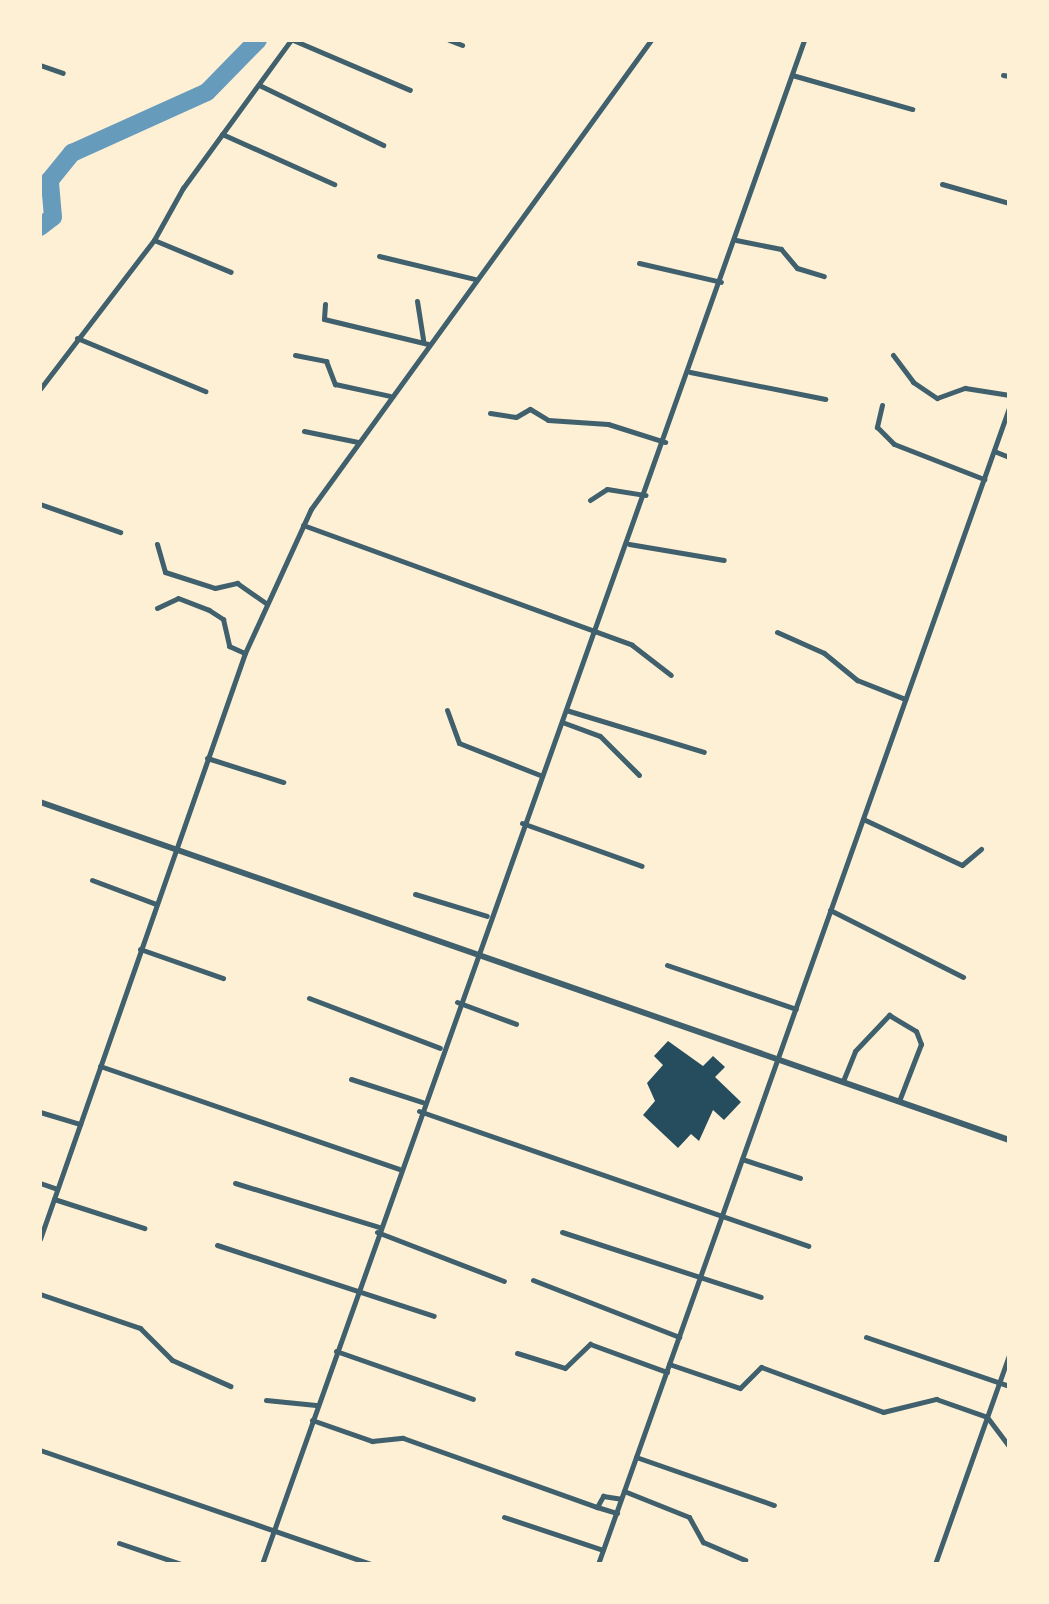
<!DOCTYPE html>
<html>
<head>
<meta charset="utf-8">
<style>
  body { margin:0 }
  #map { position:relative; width:1049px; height:1604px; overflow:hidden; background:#fdf0d5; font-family:Cabin,sans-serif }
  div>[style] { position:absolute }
  .river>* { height:18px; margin:-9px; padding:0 9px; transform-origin:9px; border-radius:9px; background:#669bbc }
  .building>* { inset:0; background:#264d5e }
  .minor>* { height:5px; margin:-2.5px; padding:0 2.5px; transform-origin:2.5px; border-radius:2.5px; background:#3f606c }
  .tertiary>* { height:6px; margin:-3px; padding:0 3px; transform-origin:3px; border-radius:3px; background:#3f606c }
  span { translate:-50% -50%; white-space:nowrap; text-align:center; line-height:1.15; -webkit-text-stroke:8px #fdf0d5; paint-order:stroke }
  .frame { position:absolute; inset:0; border:42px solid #fdf0d5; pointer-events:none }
</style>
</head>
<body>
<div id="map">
  <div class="river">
    <i style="left:40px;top:227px;width:16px;rotate:-38deg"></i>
    <i style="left:53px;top:217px;width:37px;rotate:-95deg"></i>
    <i style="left:50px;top:180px;width:35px;rotate:-51deg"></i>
    <i style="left:72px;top:153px;width:148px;rotate:-24.3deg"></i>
    <i style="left:207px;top:92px;width:73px;rotate:-45.6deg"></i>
  </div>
  <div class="building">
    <i style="clip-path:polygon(668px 1041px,703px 1066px,713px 1056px,725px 1067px,715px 1077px,741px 1102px,724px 1120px,713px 1110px,699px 1141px,691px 1134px,678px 1148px,643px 1115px,655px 1101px,647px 1083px,663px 1065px,654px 1056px)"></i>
  </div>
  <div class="minor">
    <i style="left:293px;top:40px;width:127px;rotate:23.1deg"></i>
    <i style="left:449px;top:40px;width:14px;rotate:21deg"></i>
    <i style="left:40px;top:65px;width:24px;rotate:19deg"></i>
    <i style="left:792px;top:75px;width:125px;rotate:15.8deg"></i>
    <i style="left:1003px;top:75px;width:6px;rotate:9deg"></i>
    <i style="left:259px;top:85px;width:138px;rotate:25.8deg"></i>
    <i style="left:222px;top:134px;width:123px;rotate:24.1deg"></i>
    <i style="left:942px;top:184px;width:70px;rotate:15.8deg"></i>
    <i style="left:154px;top:240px;width:83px;rotate:22.6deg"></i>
    <i style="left:736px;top:240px;width:46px;rotate:11.3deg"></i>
    <i style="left:781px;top:249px;width:25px;rotate:50deg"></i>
    <i style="left:797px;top:268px;width:28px;rotate:17deg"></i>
    <i style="left:379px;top:256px;width:99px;rotate:13.5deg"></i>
    <i style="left:639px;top:263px;width:84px;rotate:13deg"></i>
    <i style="left:417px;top:301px;width:39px;rotate:81deg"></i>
    <i style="left:325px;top:304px;width:15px;rotate:94deg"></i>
    <i style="left:324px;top:319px;width:107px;rotate:13.5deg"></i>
    <i style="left:77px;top:338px;width:139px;rotate:22.5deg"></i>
    <i style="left:295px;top:355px;width:32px;rotate:11deg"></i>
    <i style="left:326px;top:361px;width:25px;rotate:69deg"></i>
    <i style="left:335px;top:384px;width:56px;rotate:12.3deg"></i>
    <i style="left:893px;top:355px;width:34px;rotate:53deg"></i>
    <i style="left:913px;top:382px;width:29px;rotate:34deg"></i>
    <i style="left:937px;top:398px;width:30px;rotate:-20deg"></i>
    <i style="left:965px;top:388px;width:45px;rotate:9deg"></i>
    <i style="left:690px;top:372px;width:138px;rotate:11.3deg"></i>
    <i style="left:40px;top:389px;width:188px;rotate:-52.6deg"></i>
    <i style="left:154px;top:240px;width:60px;rotate:-60.9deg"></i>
    <i style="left:183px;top:188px;width:183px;rotate:-53.9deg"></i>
    <i style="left:882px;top:405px;width:23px;rotate:103deg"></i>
    <i style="left:877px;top:427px;width:24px;rotate:45deg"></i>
    <i style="left:894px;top:444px;width:97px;rotate:21.3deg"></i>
    <i style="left:490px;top:413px;width:26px;rotate:9deg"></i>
    <i style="left:516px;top:417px;width:16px;rotate:-30deg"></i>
    <i style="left:530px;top:409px;width:21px;rotate:31deg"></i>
    <i style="left:548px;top:420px;width:60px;rotate:3.8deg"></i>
    <i style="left:608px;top:424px;width:60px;rotate:17.5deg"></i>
    <i style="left:304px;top:431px;width:55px;rotate:11.5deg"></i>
    <i style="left:994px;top:451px;width:16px;rotate:22deg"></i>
    <i style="left:590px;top:500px;width:20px;rotate:-33deg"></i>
    <i style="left:607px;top:489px;width:39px;rotate:9deg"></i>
    <i style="left:40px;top:504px;width:85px;rotate:19.3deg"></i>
    <i style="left:303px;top:525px;width:350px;rotate:20deg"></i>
    <i style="left:632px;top:645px;width:49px;rotate:37.6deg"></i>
    <i style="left:157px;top:544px;width:29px;rotate:74deg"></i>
    <i style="left:165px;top:572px;width:52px;rotate:17.7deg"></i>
    <i style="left:215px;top:588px;width:23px;rotate:-13deg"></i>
    <i style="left:237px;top:583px;width:35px;rotate:35deg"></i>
    <i style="left:629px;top:544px;width:96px;rotate:9.6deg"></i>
    <i style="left:157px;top:608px;width:23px;rotate:-25deg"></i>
    <i style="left:178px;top:598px;width:33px;rotate:21deg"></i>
    <i style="left:209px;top:610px;width:17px;rotate:33deg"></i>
    <i style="left:223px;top:619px;width:28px;rotate:77deg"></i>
    <i style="left:229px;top:646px;width:17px;rotate:24deg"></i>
    <i style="left:777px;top:632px;width:51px;rotate:24.1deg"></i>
    <i style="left:824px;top:653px;width:43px;rotate:39.3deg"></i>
    <i style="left:857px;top:680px;width:52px;rotate:21.6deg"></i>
    <i style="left:447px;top:710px;width:35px;rotate:70deg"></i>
    <i style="left:459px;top:743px;width:87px;rotate:21.6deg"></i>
    <i style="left:566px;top:710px;width:144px;rotate:16.9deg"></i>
    <i style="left:562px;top:722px;width:40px;rotate:20.2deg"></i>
    <i style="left:600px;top:736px;width:55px;rotate:45deg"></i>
    <i style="left:207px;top:758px;width:80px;rotate:17.5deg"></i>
    <i style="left:863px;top:819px;width:109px;rotate:24.9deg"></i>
    <i style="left:962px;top:865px;width:25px;rotate:-40deg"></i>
    <i style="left:522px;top:823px;width:127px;rotate:19.7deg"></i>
    <i style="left:92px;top:880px;width:68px;rotate:20.6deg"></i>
    <i style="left:415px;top:894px;width:75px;rotate:17deg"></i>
    <i style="left:830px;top:910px;width:149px;rotate:26.7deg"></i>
    <i style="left:140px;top:949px;width:88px;rotate:19.3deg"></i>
    <i style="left:667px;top:965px;width:136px;rotate:18.8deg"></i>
    <i style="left:309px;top:998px;width:140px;rotate:20.9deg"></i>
    <i style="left:457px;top:1002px;width:63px;rotate:20.4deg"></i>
    <i style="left:100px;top:1066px;width:316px;rotate:19deg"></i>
    <i style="left:351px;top:1079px;width:75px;rotate:17.9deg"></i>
    <i style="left:843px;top:1081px;width:32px;rotate:-68deg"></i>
    <i style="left:855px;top:1051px;width:50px;rotate:-46.6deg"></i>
    <i style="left:889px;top:1015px;width:31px;rotate:31deg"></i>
    <i style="left:916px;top:1031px;width:14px;rotate:69deg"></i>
    <i style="left:921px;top:1044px;width:61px;rotate:111.1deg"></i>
    <i style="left:419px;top:1111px;width:412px;rotate:19.1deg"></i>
    <i style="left:40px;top:1112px;width:42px;rotate:16.7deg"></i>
    <i style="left:742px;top:1159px;width:61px;rotate:18.1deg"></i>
    <i style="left:40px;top:1183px;width:18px;rotate:19deg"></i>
    <i style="left:235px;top:1183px;width:151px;rotate:17deg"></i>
    <i style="left:54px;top:1199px;width:95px;rotate:17.9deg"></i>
    <i style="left:377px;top:1232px;width:136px;rotate:21.1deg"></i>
    <i style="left:562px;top:1232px;width:209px;rotate:18.1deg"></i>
    <i style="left:40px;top:1239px;width:621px;rotate:-70.72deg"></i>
    <i style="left:245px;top:653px;width:158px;rotate:-65.4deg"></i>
    <i style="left:311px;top:509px;width:579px;rotate:-54.06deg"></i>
    <i style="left:217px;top:1245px;width:228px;rotate:18.1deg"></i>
    <i style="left:533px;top:1280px;width:157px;rotate:21.3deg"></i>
    <i style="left:40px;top:1294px;width:106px;rotate:18.8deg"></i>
    <i style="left:140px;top:1328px;width:45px;rotate:45deg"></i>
    <i style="left:172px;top:1360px;width:64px;rotate:24.1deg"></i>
    <i style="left:866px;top:1337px;width:151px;rotate:18.9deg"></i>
    <i style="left:336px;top:1351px;width:145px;rotate:19.3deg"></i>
    <i style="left:517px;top:1353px;width:50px;rotate:17.4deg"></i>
    <i style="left:565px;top:1368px;width:35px;rotate:-44deg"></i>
    <i style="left:590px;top:1344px;width:82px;rotate:20deg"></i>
    <i style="left:669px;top:1364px;width:75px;rotate:18.7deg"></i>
    <i style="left:740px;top:1388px;width:30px;rotate:-45deg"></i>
    <i style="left:761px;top:1367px;width:130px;rotate:20.2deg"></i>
    <i style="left:883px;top:1412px;width:55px;rotate:-13.8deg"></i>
    <i style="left:936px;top:1399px;width:54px;rotate:19.4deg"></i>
    <i style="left:987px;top:1417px;width:36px;rotate:53deg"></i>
    <i style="left:266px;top:1400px;width:50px;rotate:5.7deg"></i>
    <i style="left:312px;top:1420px;width:64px;rotate:19.3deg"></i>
    <i style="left:372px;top:1441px;width:31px;rotate:-6deg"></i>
    <i style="left:403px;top:1438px;width:206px;rotate:19.6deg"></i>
    <i style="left:597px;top:1507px;width:13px;rotate:-61deg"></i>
    <i style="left:603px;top:1496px;width:18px;rotate:9deg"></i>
    <i style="left:40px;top:1450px;width:351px;rotate:19deg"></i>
    <i style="left:636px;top:1457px;width:146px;rotate:19.2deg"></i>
    <i style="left:624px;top:1491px;width:70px;rotate:21.8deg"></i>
    <i style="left:689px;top:1517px;width:29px;rotate:61deg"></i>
    <i style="left:703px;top:1542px;width:46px;rotate:23.2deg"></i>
    <i style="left:597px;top:1507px;width:21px;rotate:17deg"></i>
    <i style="left:504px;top:1517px;width:104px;rotate:18.4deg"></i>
    <i style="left:119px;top:1543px;width:65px;rotate:18.7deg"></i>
    <i style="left:262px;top:1564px;width:1618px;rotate:-70.42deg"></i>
    <i style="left:598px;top:1564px;width:1227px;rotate:-70.43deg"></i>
    <i style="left:935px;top:1564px;width:222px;rotate:-70.5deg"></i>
  </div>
  <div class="tertiary">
    <i style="left:40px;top:802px;width:1026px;rotate:19.23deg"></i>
  </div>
  <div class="frame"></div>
</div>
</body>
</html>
